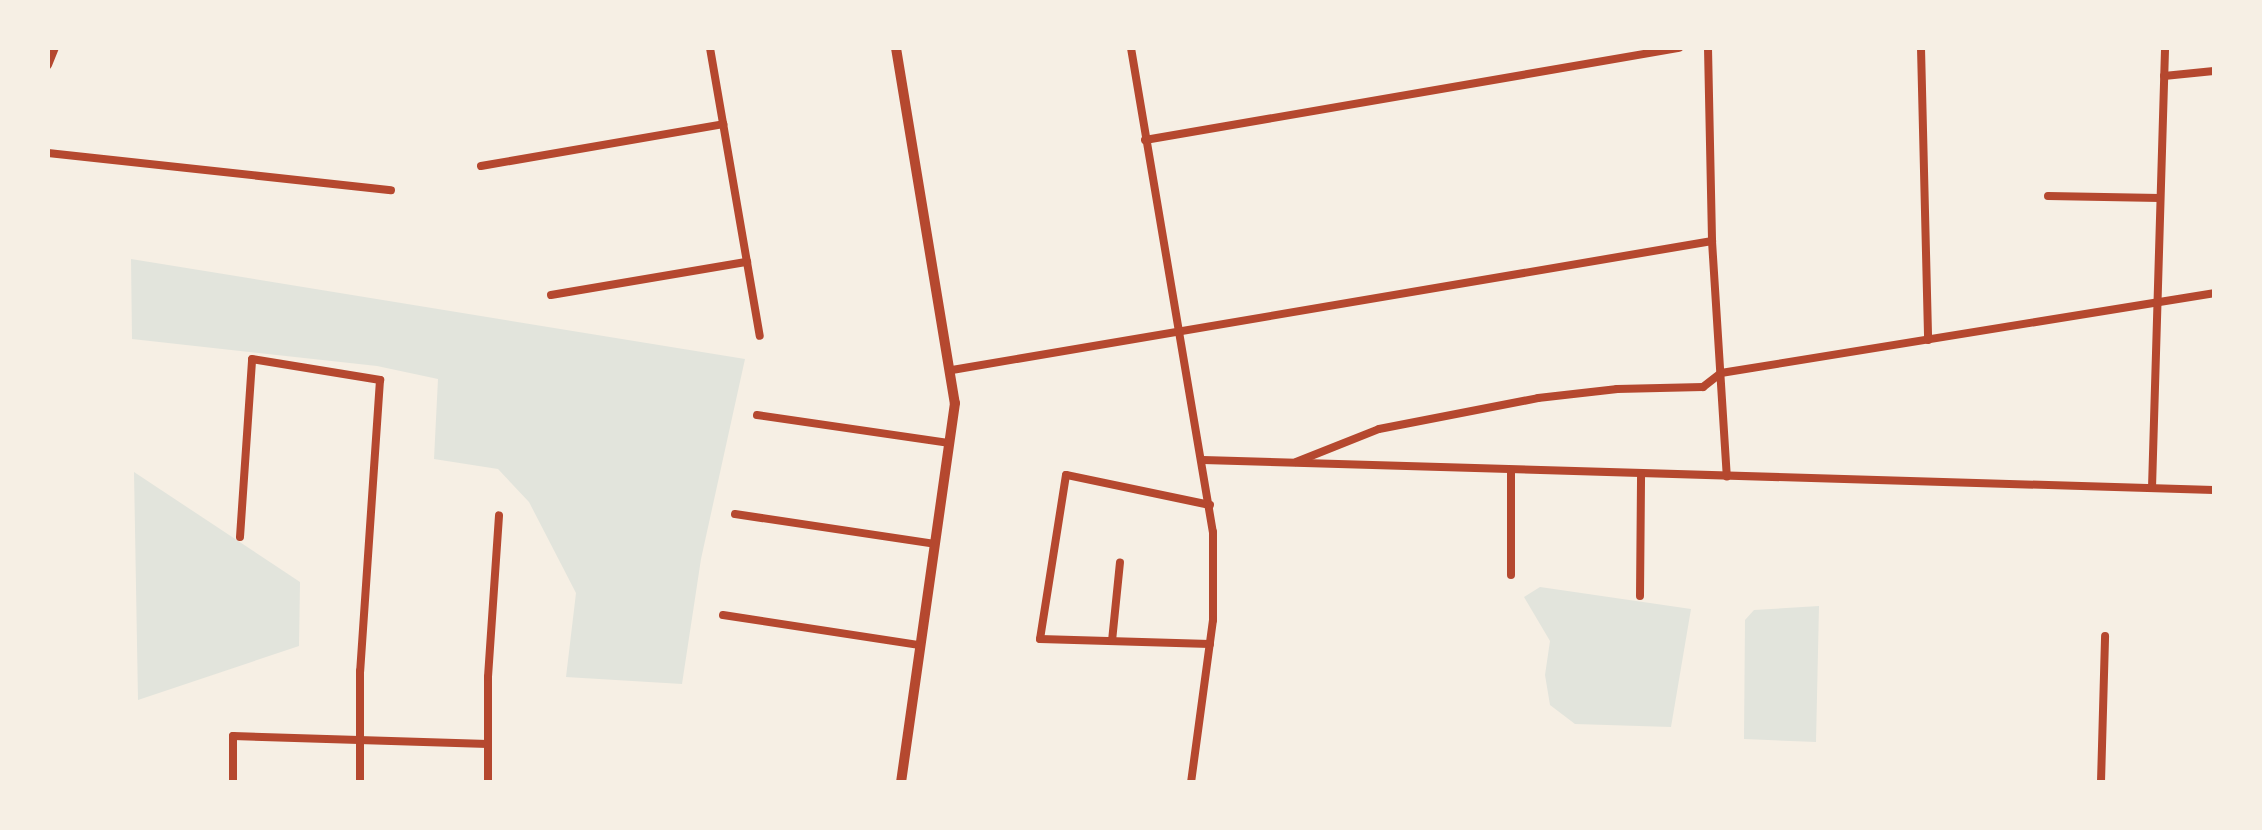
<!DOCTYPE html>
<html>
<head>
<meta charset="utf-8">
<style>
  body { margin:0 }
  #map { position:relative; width:2262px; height:830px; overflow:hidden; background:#f6efe4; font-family:"Source Sans 3",sans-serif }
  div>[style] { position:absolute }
  .green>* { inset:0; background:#e2e4dc }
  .minor>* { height:8px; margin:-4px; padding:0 4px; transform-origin:4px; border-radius:4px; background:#b5482f }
  .tertiary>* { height:10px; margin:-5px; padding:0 5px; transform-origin:5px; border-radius:5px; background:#b5482f }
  span { translate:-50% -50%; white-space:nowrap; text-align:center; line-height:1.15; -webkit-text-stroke:8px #f6efe4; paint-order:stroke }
  .frame { position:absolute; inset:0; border:50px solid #f6efe4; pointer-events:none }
</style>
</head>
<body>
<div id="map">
  <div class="green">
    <i style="clip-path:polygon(131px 259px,745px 359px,701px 559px,682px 684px,566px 677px,576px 593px,529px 502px,498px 469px,434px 459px,438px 379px,377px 366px,132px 339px)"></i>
    <i style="clip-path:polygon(134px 472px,300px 582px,299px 646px,138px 700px)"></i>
    <i style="clip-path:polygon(1540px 587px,1691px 609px,1671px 727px,1575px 724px,1550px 705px,1545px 675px,1550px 641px,1524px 597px)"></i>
    <i style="clip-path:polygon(1819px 606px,1816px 742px,1744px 739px,1745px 620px,1754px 610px)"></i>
  </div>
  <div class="minor">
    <i style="left:710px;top:48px;width:292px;rotate:80.2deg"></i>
    <i style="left:1131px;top:48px;width:491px;rotate:80.4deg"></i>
    <i style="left:1213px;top:532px;width:88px;rotate:90deg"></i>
    <i style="left:1213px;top:620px;width:163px;rotate:97.7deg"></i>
    <i style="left:1708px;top:48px;width:193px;rotate:88.8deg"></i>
    <i style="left:1712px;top:241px;width:236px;rotate:86.4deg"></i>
    <i style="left:1921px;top:48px;width:292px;rotate:88.6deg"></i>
    <i style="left:48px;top:65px;width:18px;rotate:-68deg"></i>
    <i style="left:2164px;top:76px;width:50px;rotate:-5.7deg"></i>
    <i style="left:1145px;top:140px;width:542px;rotate:-9.78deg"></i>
    <i style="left:48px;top:153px;width:345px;rotate:6.2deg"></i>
    <i style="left:481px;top:166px;width:246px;rotate:-9.8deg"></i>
    <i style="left:2048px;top:196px;width:112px;rotate:1deg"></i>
    <i style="left:551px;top:295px;width:199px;rotate:-9.6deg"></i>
    <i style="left:952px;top:370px;width:771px;rotate:-9.63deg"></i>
    <i style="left:757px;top:415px;width:195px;rotate:8.3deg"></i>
    <i style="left:1203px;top:460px;width:1011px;rotate:1.7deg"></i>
    <i style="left:1296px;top:462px;width:89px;rotate:-21.7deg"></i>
    <i style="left:1379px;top:429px;width:162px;rotate:-11deg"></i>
    <i style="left:1538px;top:398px;width:80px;rotate:-6.5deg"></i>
    <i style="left:1617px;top:389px;width:86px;rotate:-1.3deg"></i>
    <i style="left:1703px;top:387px;width:23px;rotate:-38deg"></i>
    <i style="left:1721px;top:373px;width:499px;rotate:-9.2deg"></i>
    <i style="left:1511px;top:471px;width:104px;rotate:90deg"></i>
    <i style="left:2152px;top:488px;width:440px;rotate:-88.3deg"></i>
    <i style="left:1210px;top:505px;width:147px;rotate:-168.2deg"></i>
    <i style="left:1066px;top:475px;width:166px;rotate:99deg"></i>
    <i style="left:1040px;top:639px;width:170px;rotate:1.7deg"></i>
    <i style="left:735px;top:514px;width:202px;rotate:8.5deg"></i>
    <i style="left:240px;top:537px;width:178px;rotate:-86.1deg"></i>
    <i style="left:252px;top:359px;width:130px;rotate:9.3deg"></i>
    <i style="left:380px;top:380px;width:292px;rotate:93.9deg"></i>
    <i style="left:360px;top:671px;width:111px;rotate:90deg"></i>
    <i style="left:1640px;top:596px;width:121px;rotate:-89.5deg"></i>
    <i style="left:723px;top:615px;width:199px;rotate:8.7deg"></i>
    <i style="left:1112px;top:641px;width:79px;rotate:-84.2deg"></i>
    <i style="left:233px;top:782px;width:46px;rotate:-90deg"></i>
    <i style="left:233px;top:736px;width:255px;rotate:1.8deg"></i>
    <i style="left:488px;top:782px;width:105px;rotate:-90deg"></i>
    <i style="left:488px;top:677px;width:162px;rotate:-86.1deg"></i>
    <i style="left:2101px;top:782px;width:146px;rotate:-88.4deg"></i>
  </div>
  <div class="tertiary">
    <i style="left:896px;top:48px;width:360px;rotate:80.6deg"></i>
    <i style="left:955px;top:403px;width:383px;rotate:98.1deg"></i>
  </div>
  <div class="frame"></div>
</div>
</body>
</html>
